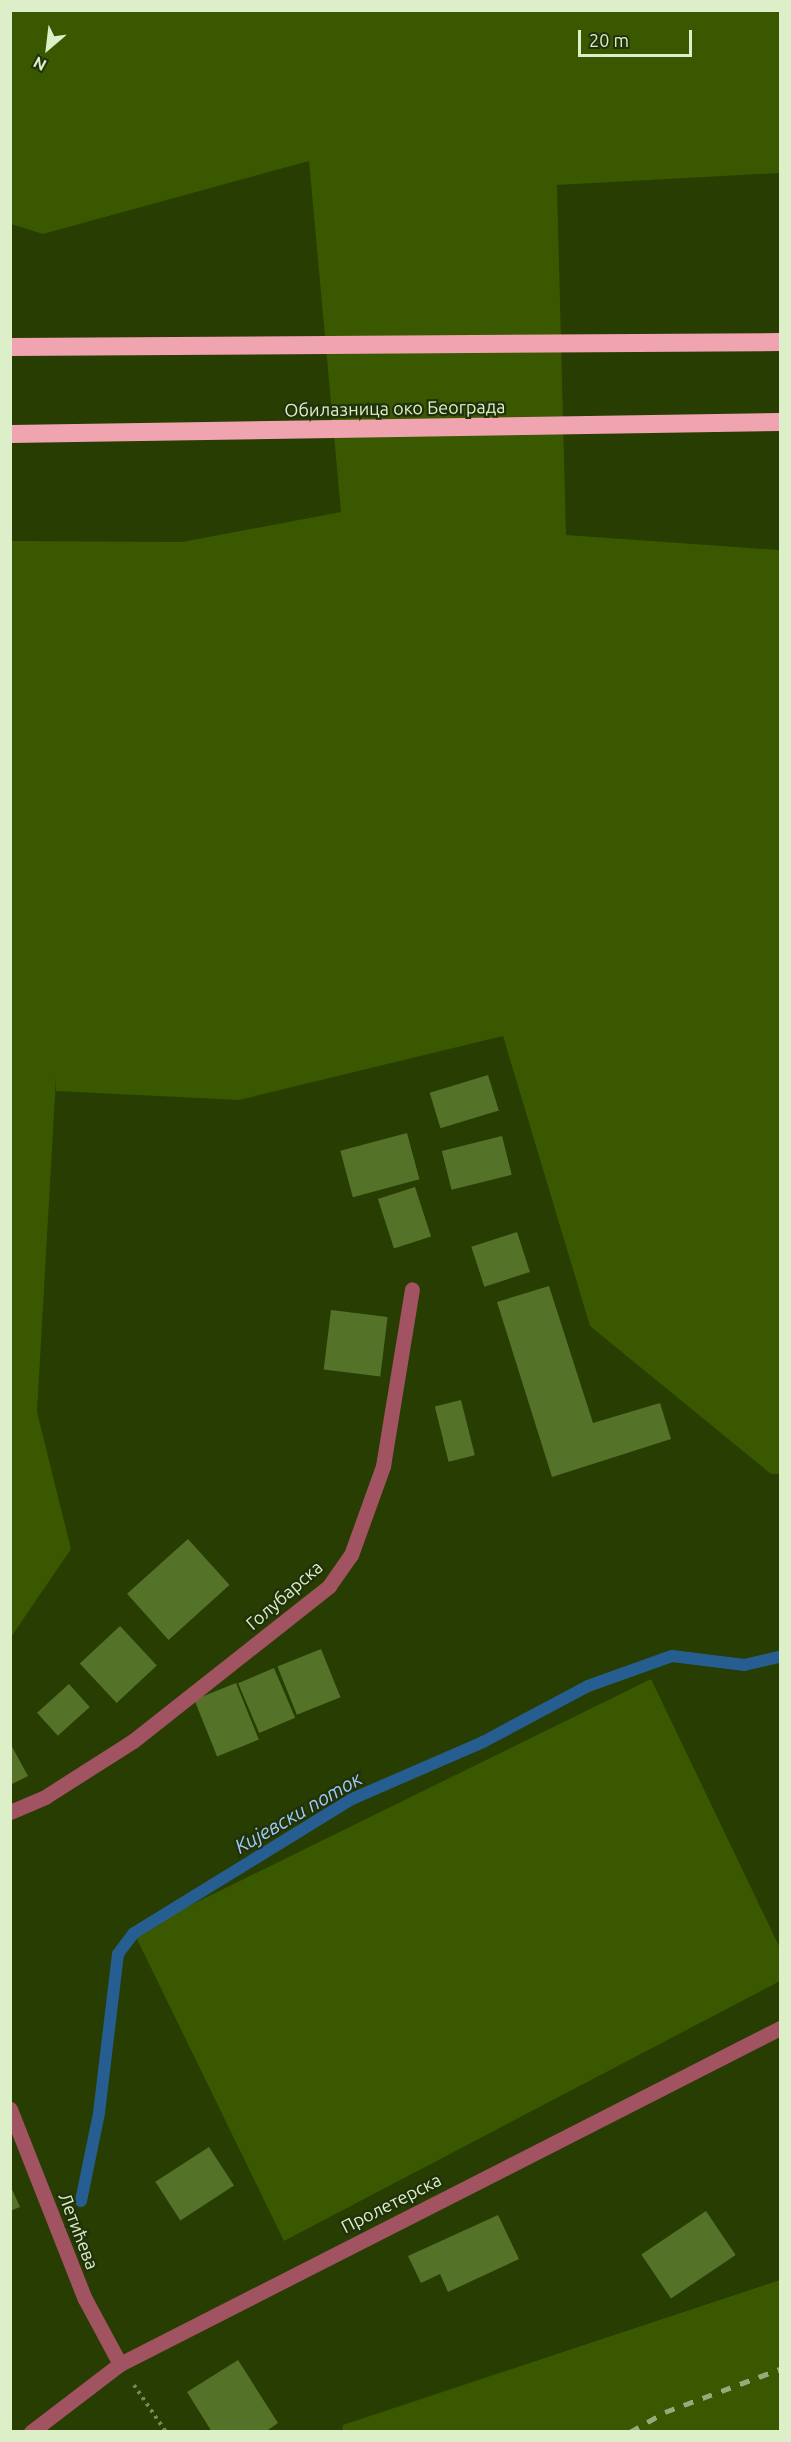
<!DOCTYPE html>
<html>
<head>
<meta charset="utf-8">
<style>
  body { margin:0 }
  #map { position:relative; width:791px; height:2442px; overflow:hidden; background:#273d01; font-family:Ubuntu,sans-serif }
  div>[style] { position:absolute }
  .green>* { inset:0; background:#395800 }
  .stream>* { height:12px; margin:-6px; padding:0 6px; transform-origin:6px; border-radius:6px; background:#265e91 }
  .building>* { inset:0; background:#547329; transform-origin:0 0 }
  .path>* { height:4px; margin-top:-2px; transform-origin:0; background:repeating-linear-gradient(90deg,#758957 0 3px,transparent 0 7.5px) }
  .minor>* { height:15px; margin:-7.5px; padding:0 7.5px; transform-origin:7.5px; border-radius:7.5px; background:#a15362 }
  .motorway>* { height:18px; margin:-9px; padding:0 9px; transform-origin:9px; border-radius:9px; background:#f0a4b0 }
  .rail>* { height:4.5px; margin-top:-2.25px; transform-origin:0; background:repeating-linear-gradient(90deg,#96ab7c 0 10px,transparent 0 20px) }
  span { translate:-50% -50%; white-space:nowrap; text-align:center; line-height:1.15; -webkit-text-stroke:4.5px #21310a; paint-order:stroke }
  .street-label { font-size:18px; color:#dcefc9 }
  .water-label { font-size:20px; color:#9fcbf9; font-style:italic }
  .frame { position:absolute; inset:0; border:12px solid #dcefc9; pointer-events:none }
  .north { position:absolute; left:18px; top:18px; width:60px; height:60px; -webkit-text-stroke:4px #21310a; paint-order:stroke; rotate:208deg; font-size:16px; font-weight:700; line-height:24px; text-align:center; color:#dcefc9 }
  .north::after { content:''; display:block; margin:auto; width:21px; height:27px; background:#dcefc9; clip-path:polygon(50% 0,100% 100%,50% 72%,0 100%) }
  .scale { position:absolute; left:578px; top:30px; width:114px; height:27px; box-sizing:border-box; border:3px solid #dcefc9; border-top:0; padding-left:8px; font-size:18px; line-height:21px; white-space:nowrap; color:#dcefc9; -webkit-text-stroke:4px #21310a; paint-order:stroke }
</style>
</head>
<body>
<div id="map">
  <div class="green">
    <i style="clip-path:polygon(11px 11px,780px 11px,780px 173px,557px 185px,566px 535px,780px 550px,780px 1474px,771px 1474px,590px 1326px,503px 1036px,239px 1100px,56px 1091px,56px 1078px,37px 1412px,71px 1549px,11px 1637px,11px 541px,182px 542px,341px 512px,309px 161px,43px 234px,11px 224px)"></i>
    <i style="clip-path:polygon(651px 1679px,780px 1948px,780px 1981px,284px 2241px,134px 1933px)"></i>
    <i style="clip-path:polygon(780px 2280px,780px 2431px,342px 2431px,343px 2425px)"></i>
  </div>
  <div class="stream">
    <i style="left:81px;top:2201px;width:90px;rotate:-78.4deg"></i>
    <i style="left:99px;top:2113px;width:160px;rotate:-83.2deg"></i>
    <i style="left:118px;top:1954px;width:26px;rotate:-53deg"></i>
    <i style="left:134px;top:1933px;width:256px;rotate:-31.6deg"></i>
    <i style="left:352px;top:1799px;width:143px;rotate:-23.5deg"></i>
    <i style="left:483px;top:1742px;width:119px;rotate:-28.1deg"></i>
    <i style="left:588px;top:1686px;width:89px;rotate:-19.7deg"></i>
    <i style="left:672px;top:1656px;width:73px;rotate:7.1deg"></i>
    <i style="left:744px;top:1665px;width:37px;rotate:-13deg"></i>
  </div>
  <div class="building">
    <i style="left:488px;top:1075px;width:37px;height:61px;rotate:73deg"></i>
    <i style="left:407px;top:1133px;width:48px;height:69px;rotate:75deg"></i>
    <i style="left:502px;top:1136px;width:40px;height:62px;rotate:76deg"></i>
    <i style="left:415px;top:1187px;width:52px;height:39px;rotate:72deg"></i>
    <i style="left:517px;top:1232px;width:42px;height:48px;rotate:72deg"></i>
    <i style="clip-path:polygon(549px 1286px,593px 1423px,660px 1403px,671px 1439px,552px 1477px,497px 1302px)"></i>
    <i style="left:331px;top:1310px;width:57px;height:60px;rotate:7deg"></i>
    <i style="left:461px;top:1400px;width:57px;height:27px;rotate:76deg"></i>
    <i style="left:188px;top:1539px;width:62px;height:82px;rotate:48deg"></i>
    <i style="left:120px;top:1626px;width:54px;height:55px;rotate:47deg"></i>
    <i style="left:321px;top:1649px;width:52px;height:47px;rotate:68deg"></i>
    <i style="left:274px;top:1668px;width:54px;height:39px;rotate:67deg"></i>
    <i style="left:236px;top:1683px;width:61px;height:45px;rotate:68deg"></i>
    <i style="left:69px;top:1684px;width:31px;height:43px;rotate:48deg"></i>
    <i style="clip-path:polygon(10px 1743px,28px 1776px,10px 1785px)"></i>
    <i style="left:209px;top:2147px;width:46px;height:64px;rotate:57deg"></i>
    <i style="clip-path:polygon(10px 2185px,20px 2207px,10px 2211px)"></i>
    <i style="left:706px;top:2211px;width:53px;height:78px;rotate:56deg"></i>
    <i style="clip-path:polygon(498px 2215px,519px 2259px,448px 2292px,440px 2274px,421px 2283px,408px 2256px)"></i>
    <i style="clip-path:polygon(238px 2360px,278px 2423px,265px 2432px,212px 2432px,187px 2392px)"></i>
  </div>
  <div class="path">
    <i style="left:134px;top:2385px;width:57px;rotate:55.8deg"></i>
  </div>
  <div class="minor">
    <i style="left:10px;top:1812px;width:38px;rotate:-23deg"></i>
    <i style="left:45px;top:1797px;width:104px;rotate:-32.5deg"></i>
    <i style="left:133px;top:1741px;width:250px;rotate:-38.3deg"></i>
    <i style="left:329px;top:1586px;width:38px;rotate:-55deg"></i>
    <i style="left:351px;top:1555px;width:95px;rotate:-70.2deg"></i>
    <i style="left:383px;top:1466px;width:179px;rotate:-80.7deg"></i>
    <i style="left:10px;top:2109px;width:204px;rotate:68.5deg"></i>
    <i style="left:85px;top:2299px;width:74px;rotate:61.7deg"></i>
    <i style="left:31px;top:2432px;width:112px;rotate:-37.4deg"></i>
    <i style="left:120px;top:2364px;width:741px;rotate:-26.98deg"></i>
  </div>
  <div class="motorway">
    <i style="left:10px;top:347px;width:770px;rotate:-0.37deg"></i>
    <i style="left:10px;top:434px;width:770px;rotate:-0.89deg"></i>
  </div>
  <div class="rail">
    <i style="left:630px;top:2432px;width:40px;rotate:-29.7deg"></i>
    <i style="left:665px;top:2412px;width:123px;rotate:-20.5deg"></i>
  </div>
  <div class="street-label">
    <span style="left:395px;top:408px;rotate:-1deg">Обилазница око Београда</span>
    <span style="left:284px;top:1595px;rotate:-41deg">Голубарска</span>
    <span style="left:391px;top:2203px;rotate:-27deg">Пролетерска</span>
    <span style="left:79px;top:2231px;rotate:69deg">Летићева</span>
  </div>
  <div class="water-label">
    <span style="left:298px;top:1812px;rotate:-30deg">Кијевски поток</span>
  </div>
  <div class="frame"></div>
  <div class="north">N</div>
  <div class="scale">20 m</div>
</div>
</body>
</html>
